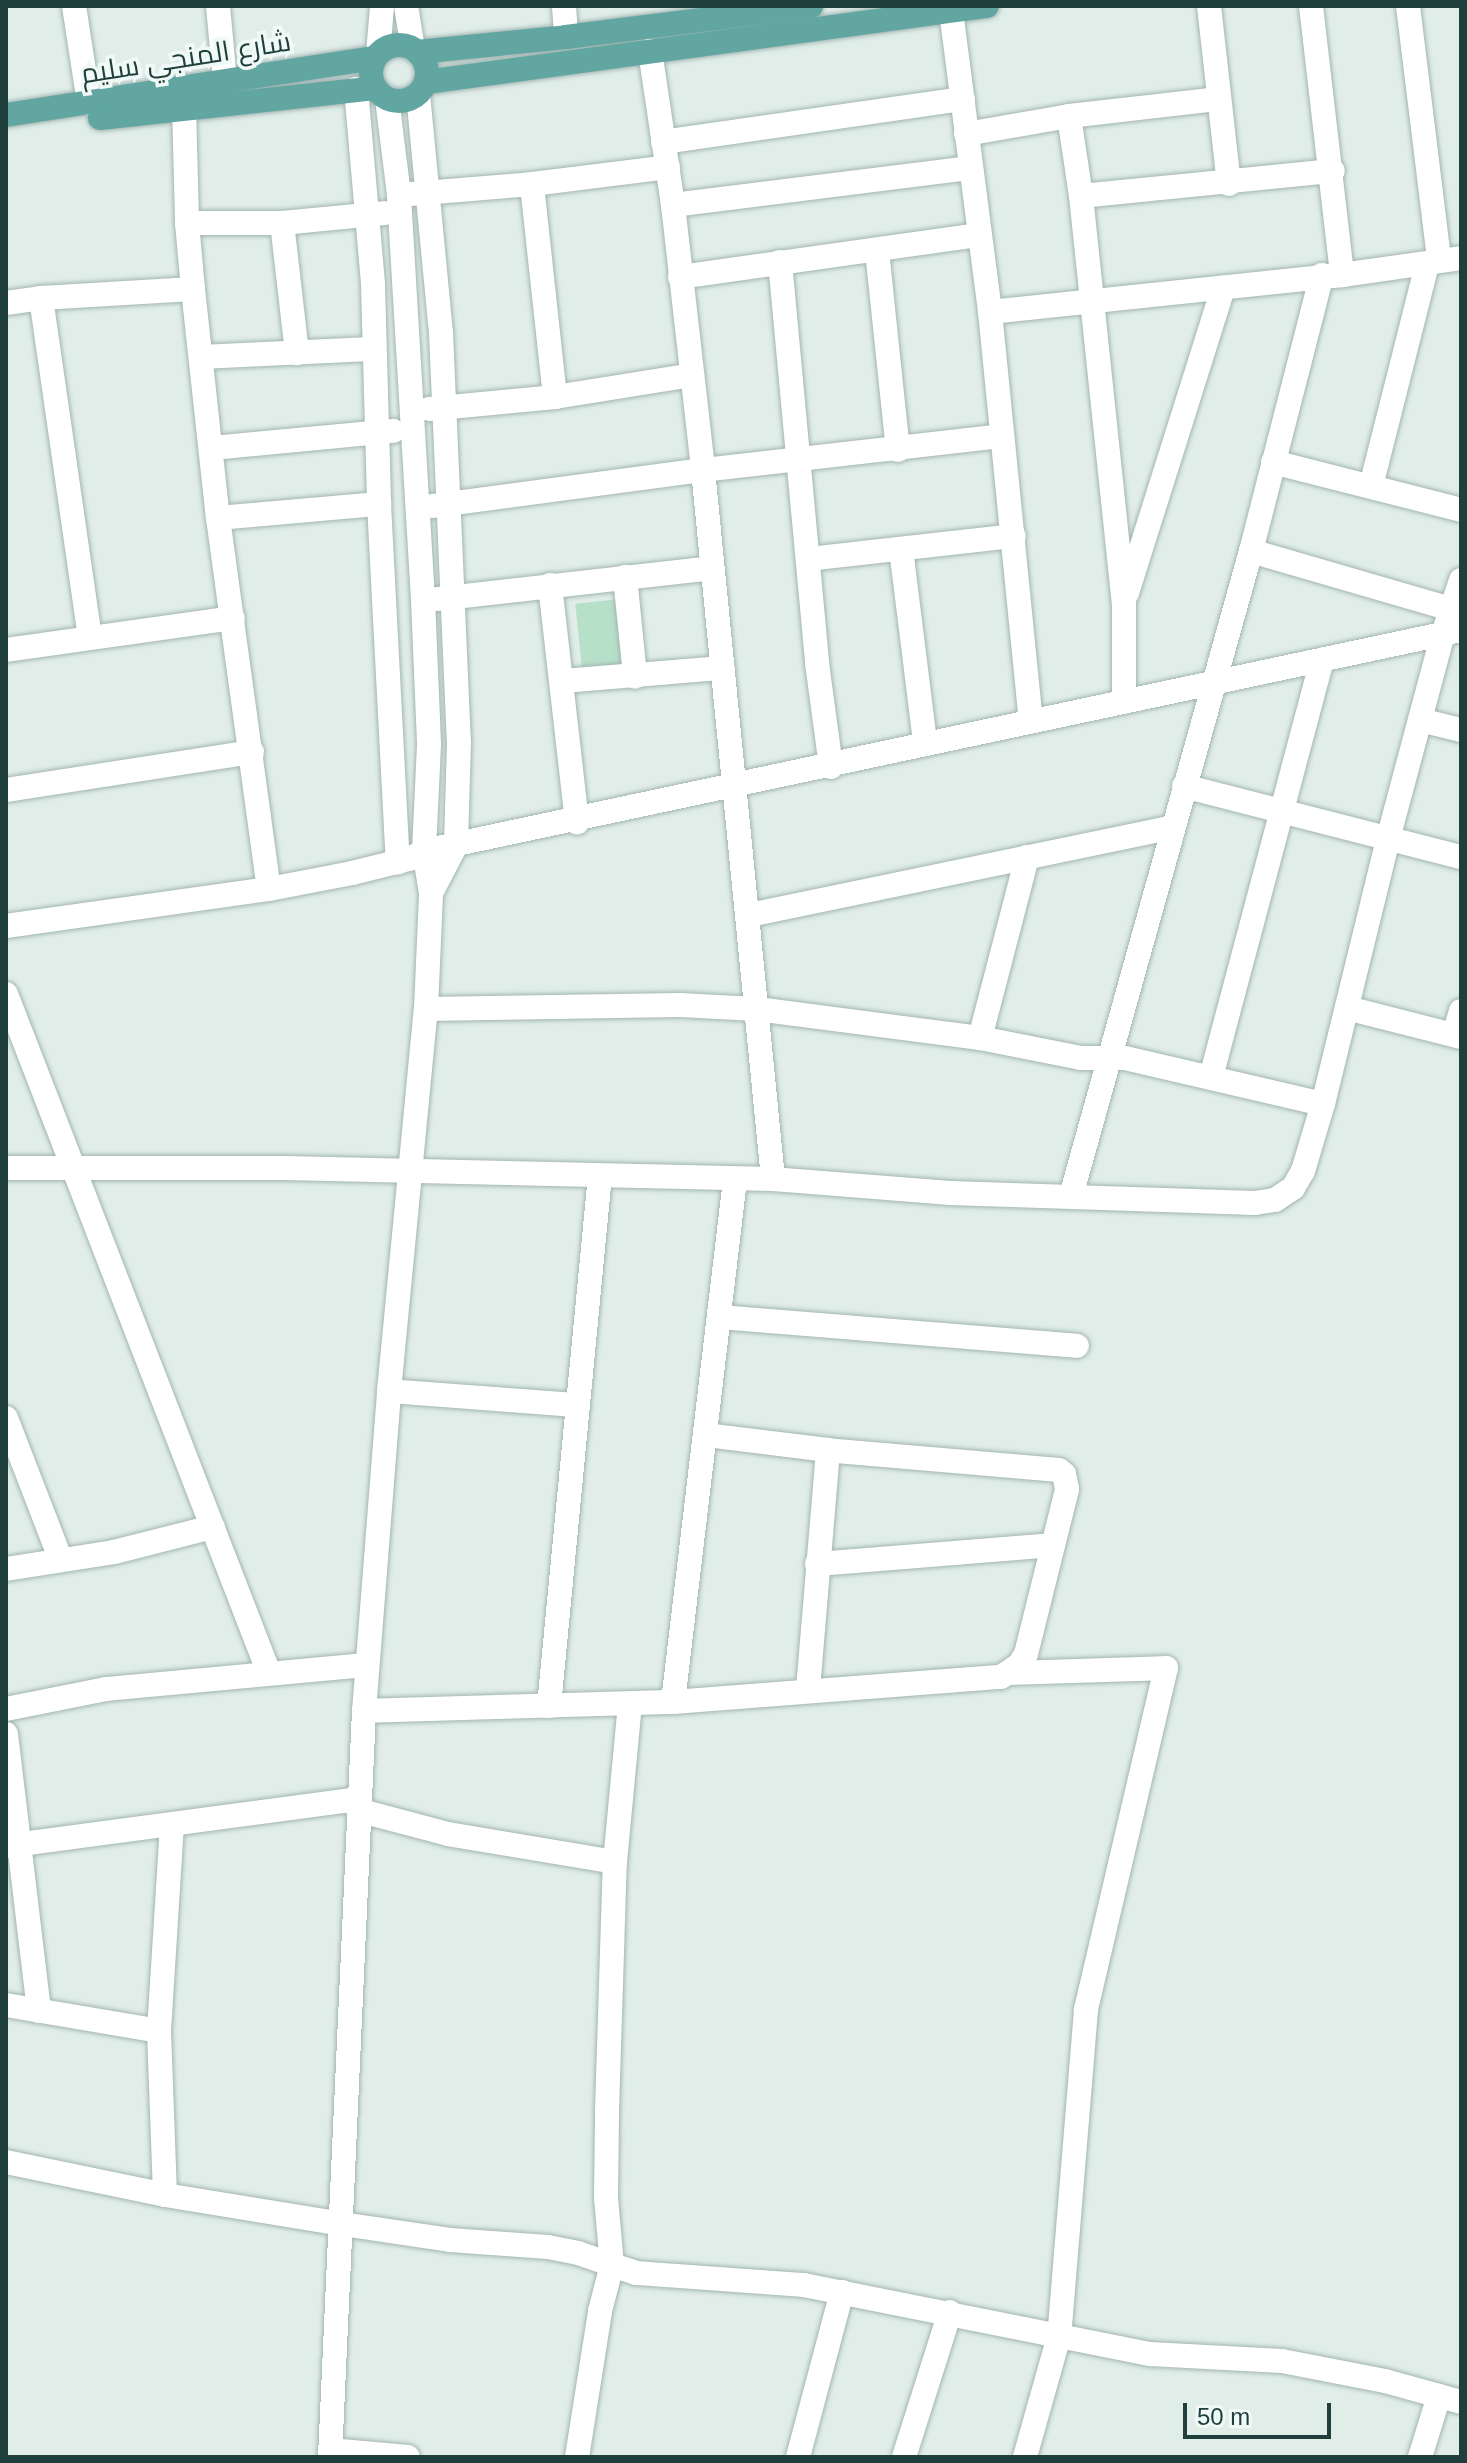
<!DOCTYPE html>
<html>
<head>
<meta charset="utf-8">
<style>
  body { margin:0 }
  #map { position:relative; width:1467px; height:2463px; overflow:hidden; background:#e0ede9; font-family:Arial,Cairo,sans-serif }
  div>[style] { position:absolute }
  .green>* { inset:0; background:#b7e0c9; transform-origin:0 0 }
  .roads { filter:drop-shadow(0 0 2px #a2b5b2) drop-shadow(0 0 2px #a2b5b2) }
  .minor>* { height:24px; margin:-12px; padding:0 12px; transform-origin:12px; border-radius:12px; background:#fff }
  .major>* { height:24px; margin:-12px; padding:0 12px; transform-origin:12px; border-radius:12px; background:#61a6a1 }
  .major>.ring { margin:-12px; padding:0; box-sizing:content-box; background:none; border:24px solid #61a6a1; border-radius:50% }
  span { translate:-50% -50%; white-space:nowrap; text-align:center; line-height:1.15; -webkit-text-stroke:7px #f1f9f6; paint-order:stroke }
  .street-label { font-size:28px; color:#1f3f3c }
  .frame { position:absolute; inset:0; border:8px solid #1f3f3c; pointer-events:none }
  .scale { position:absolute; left:1183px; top:2403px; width:148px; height:36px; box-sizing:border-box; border:4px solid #1f3f3c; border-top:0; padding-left:10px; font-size:24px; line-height:28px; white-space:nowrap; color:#1f3f3c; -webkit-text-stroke:6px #f1f9f6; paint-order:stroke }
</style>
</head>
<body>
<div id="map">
  <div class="green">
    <i style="left:620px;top:599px;width:70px;height:45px;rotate:84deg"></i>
  </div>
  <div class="roads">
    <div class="minor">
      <i style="left:74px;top:6px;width:98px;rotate:81.2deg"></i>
      <i style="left:218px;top:6px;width:75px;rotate:84.7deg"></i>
      <i style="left:406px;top:6px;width:44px;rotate:80.8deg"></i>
      <i style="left:564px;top:6px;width:31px;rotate:86deg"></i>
      <i style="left:1209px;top:6px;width:179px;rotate:83.6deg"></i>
      <i style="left:1311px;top:6px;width:271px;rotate:83.4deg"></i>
      <i style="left:1408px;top:6px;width:256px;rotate:83deg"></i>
      <i style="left:951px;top:11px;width:304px;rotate:82.6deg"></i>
      <i style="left:990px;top:312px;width:410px;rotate:84.3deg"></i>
      <i style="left:650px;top:51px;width:156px;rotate:81.5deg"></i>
      <i style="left:673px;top:205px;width:267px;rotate:83.5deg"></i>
      <i style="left:703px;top:470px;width:712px;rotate:84.36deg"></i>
      <i style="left:378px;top:54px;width:48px;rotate:-85.2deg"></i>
      <i style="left:356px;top:89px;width:197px;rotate:85deg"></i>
      <i style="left:373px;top:285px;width:219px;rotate:88.4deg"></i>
      <i style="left:379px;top:504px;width:359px;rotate:87deg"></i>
      <i style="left:418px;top:94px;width:240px;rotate:84.5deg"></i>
      <i style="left:441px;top:333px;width:409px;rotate:87.5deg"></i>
      <i style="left:459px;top:742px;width:103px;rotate:91.7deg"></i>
      <i style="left:456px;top:845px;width:54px;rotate:117.5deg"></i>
      <i style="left:184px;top:106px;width:117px;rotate:88.5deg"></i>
      <i style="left:187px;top:223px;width:66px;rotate:84.8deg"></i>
      <i style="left:193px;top:289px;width:230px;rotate:83.8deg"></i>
      <i style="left:218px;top:518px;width:374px;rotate:82.2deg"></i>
      <i style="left:1069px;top:116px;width:81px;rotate:81.5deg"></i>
      <i style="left:1081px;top:196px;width:409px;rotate:84deg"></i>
      <i style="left:1124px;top:603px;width:97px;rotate:90deg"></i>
      <i style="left:966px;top:134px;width:105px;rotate:-9.9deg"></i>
      <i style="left:1069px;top:116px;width:151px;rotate:-6.5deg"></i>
      <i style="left:663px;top:142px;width:303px;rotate:-8.2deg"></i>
      <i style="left:411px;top:194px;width:121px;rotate:-4.7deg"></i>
      <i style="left:1081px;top:196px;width:253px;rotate:-5.7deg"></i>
      <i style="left:673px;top:205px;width:300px;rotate:-7.1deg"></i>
      <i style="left:187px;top:223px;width:95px"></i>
      <i style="left:282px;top:223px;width:103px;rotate:-5.5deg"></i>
      <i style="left:282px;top:223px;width:131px;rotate:83.4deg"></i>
      <i style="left:877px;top:251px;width:200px;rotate:84deg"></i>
      <i style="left:780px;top:262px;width:403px;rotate:84.7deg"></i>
      <i style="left:817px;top:663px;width:105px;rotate:82.3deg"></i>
      <i style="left:680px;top:277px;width:301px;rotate:-8deg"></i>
      <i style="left:41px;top:298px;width:343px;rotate:81.8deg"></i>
      <i style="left:6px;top:303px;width:35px;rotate:-8deg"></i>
      <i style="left:41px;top:298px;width:152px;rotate:-3.4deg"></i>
      <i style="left:990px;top:312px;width:354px;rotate:-6deg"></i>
      <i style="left:1342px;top:275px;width:120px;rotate:-8.1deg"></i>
      <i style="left:202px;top:357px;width:172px;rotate:-2.7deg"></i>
      <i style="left:555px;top:397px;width:214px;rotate:-96.2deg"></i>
      <i style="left:532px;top:184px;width:137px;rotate:-7.1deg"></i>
      <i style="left:429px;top:409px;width:127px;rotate:-5.4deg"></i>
      <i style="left:555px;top:397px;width:139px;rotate:-9.1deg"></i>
      <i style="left:212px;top:448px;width:182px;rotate:-5.4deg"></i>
      <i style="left:1273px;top:462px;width:194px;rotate:14.3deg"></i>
      <i style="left:1371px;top:486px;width:228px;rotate:-75.8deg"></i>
      <i style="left:432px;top:506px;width:273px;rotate:-7.6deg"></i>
      <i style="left:703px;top:470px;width:301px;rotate:-6.5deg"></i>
      <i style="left:218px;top:518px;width:162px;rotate:-5deg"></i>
      <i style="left:901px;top:549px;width:195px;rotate:82.9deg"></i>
      <i style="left:1251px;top:551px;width:208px;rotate:16.2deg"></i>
      <i style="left:808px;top:559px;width:207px;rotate:-6.4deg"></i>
      <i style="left:625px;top:577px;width:100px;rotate:84.2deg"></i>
      <i style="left:550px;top:585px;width:239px;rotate:83.5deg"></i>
      <i style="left:1127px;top:593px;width:320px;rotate:-72.5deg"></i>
      <i style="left:437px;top:599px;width:277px;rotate:-6.4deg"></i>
      <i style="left:6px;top:650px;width:229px;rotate:-8deg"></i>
      <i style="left:563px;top:681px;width:160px;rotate:-4.7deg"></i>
      <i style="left:1420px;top:720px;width:42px;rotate:13.7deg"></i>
      <i style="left:1184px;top:786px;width:286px;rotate:14.4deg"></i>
      <i style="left:6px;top:790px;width:249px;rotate:-8.8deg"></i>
      <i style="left:749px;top:915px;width:433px;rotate:-11.7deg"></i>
      <i style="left:6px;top:926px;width:266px;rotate:-8deg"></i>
      <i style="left:269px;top:889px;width:85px;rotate:-10.9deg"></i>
      <i style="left:352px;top:873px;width:59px;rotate:-13.8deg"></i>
      <i style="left:409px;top:859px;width:17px;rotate:-28deg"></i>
      <i style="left:424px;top:851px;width:1060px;rotate:-12.03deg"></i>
      <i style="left:6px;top:994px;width:728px;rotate:68.83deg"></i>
      <i style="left:1347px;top:1008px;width:118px;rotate:14.3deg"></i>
      <i style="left:426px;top:1009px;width:254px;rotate:-0.9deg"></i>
      <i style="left:680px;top:1005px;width:77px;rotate:3deg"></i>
      <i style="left:757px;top:1009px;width:225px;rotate:7.4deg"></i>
      <i style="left:980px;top:1038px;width:103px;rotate:11.2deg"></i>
      <i style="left:1081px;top:1058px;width:44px"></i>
      <i style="left:1125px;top:1058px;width:203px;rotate:13.1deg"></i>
      <i style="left:1323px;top:1104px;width:273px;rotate:-76.2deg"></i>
      <i style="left:1388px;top:839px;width:212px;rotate:-75deg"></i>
      <i style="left:1443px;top:634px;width:57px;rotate:-71.6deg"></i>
      <i style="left:1454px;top:1035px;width:25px;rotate:-74deg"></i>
      <i style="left:980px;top:1038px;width:187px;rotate:-75.4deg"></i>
      <i style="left:1211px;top:1077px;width:432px;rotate:-75.1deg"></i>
      <i style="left:6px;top:1168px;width:279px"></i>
      <i style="left:285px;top:1168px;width:488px;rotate:1.3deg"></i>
      <i style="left:773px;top:1179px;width:178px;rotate:4.5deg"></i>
      <i style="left:950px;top:1193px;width:305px;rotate:1.9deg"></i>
      <i style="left:1255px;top:1203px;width:20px;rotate:-9deg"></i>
      <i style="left:1275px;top:1200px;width:22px;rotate:-34deg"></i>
      <i style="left:1293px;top:1188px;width:20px;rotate:-60deg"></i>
      <i style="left:1303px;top:1171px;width:70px;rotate:-73.4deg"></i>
      <i style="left:1071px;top:1196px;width:670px;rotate:-74.41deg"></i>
      <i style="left:1251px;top:551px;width:285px;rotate:-75.6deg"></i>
      <i style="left:719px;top:1317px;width:359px;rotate:4.6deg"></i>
      <i style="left:389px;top:1391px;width:188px;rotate:4.3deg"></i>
      <i style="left:6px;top:1418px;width:150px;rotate:68.9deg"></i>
      <i style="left:817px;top:1564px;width:235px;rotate:-4.6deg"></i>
      <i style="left:6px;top:1569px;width:109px;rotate:-8.9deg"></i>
      <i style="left:114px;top:1552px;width:102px;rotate:-14.2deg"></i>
      <i style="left:1011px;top:1673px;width:155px;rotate:-1.8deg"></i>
      <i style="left:1166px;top:1668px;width:351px;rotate:103.2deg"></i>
      <i style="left:1086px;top:2010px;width:327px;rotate:94.7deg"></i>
      <i style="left:1059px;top:2336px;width:126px;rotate:105.7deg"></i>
      <i style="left:808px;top:1689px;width:240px;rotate:-85.2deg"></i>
      <i style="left:673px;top:1702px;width:526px;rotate:-83.23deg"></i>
      <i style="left:549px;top:1706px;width:533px;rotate:-84.51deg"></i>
      <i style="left:6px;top:1709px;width:102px;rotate:-11.3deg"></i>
      <i style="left:106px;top:1689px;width:262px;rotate:-5.3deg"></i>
      <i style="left:364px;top:1711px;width:309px;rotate:-1.7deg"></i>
      <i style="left:673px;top:1702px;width:329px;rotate:-4.4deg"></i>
      <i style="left:1001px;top:1677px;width:22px;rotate:-34deg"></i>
      <i style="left:1019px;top:1665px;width:13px;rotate:-58deg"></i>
      <i style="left:1026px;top:1654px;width:170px;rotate:-76deg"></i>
      <i style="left:1067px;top:1489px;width:15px;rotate:-101deg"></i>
      <i style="left:1064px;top:1474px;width:6px;rotate:-141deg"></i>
      <i style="left:1059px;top:1470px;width:232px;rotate:-175.1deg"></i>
      <i style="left:828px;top:1450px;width:124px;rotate:-173deg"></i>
      <i style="left:6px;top:1734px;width:279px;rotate:83.2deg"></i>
      <i style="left:6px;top:1846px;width:356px;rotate:-7.6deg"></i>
      <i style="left:615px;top:1862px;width:159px;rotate:-84.6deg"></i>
      <i style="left:6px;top:2005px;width:155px;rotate:9.6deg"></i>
      <i style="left:159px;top:2031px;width:164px;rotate:87.9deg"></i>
      <i style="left:159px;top:2031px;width:207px;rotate:-86.4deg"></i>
      <i style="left:6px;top:2162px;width:162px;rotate:11.7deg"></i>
      <i style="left:165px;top:2195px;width:179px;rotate:9.3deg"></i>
      <i style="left:342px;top:2224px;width:109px;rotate:8.4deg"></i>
      <i style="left:450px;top:2240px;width:98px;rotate:4.1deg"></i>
      <i style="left:548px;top:2247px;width:31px;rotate:11deg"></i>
      <i style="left:578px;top:2253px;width:36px;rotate:19deg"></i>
      <i style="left:612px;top:2265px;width:67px;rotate:-95.1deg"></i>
      <i style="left:606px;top:2198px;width:87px;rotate:-89.3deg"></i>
      <i style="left:607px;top:2111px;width:249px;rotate:-88.2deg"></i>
      <i style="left:615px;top:1862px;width:169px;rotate:-170.5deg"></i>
      <i style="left:448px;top:1834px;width:93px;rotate:-165.1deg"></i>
      <i style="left:330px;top:2450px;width:78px;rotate:5.1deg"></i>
      <i style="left:330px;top:2457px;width:747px;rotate:-87.39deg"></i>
      <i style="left:364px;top:1711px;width:321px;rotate:-85.5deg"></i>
      <i style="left:389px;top:1391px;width:384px;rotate:-84.5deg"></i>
      <i style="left:426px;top:1009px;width:116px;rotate:-87.5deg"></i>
      <i style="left:431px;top:893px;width:43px;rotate:-99.5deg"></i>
      <i style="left:424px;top:851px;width:108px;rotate:-87.3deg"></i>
      <i style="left:429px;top:743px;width:143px;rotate:-92.4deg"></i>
      <i style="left:423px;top:600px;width:406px;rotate:-93.4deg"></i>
      <i style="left:399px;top:195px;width:98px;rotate:-97.1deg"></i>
      <i style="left:577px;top:2457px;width:148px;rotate:-81deg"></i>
      <i style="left:600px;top:2311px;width:48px;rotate:-75.4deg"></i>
      <i style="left:612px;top:2265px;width:25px;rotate:18deg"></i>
      <i style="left:636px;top:2273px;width:168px;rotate:4.1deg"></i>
      <i style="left:804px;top:2285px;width:353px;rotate:11.3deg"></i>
      <i style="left:1150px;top:2354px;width:132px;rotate:3deg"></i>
      <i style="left:1282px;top:2361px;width:105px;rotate:11deg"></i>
      <i style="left:1385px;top:2381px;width:79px;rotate:15.4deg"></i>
      <i style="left:798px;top:2457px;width:171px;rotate:-75.1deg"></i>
      <i style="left:904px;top:2457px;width:152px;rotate:-72.4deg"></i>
      <i style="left:1420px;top:2457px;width:64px;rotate:-72.7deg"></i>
    </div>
    <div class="major">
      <i class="ring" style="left:371px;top:45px;width:32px;height:32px"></i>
      <i style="left:417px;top:52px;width:150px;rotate:-5.7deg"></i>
      <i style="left:566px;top:37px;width:247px;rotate:-7.2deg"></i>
      <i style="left:426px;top:82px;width:566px;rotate:-7.72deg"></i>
      <i style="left:6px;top:115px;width:373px;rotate:-8.8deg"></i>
      <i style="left:100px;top:118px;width:277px;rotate:-6.2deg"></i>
    </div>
  </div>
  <div class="street-label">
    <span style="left:186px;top:58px;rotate:-9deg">شارع المنجي سليم</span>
  </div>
  <div class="frame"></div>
  <div class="scale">50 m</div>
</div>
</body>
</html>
